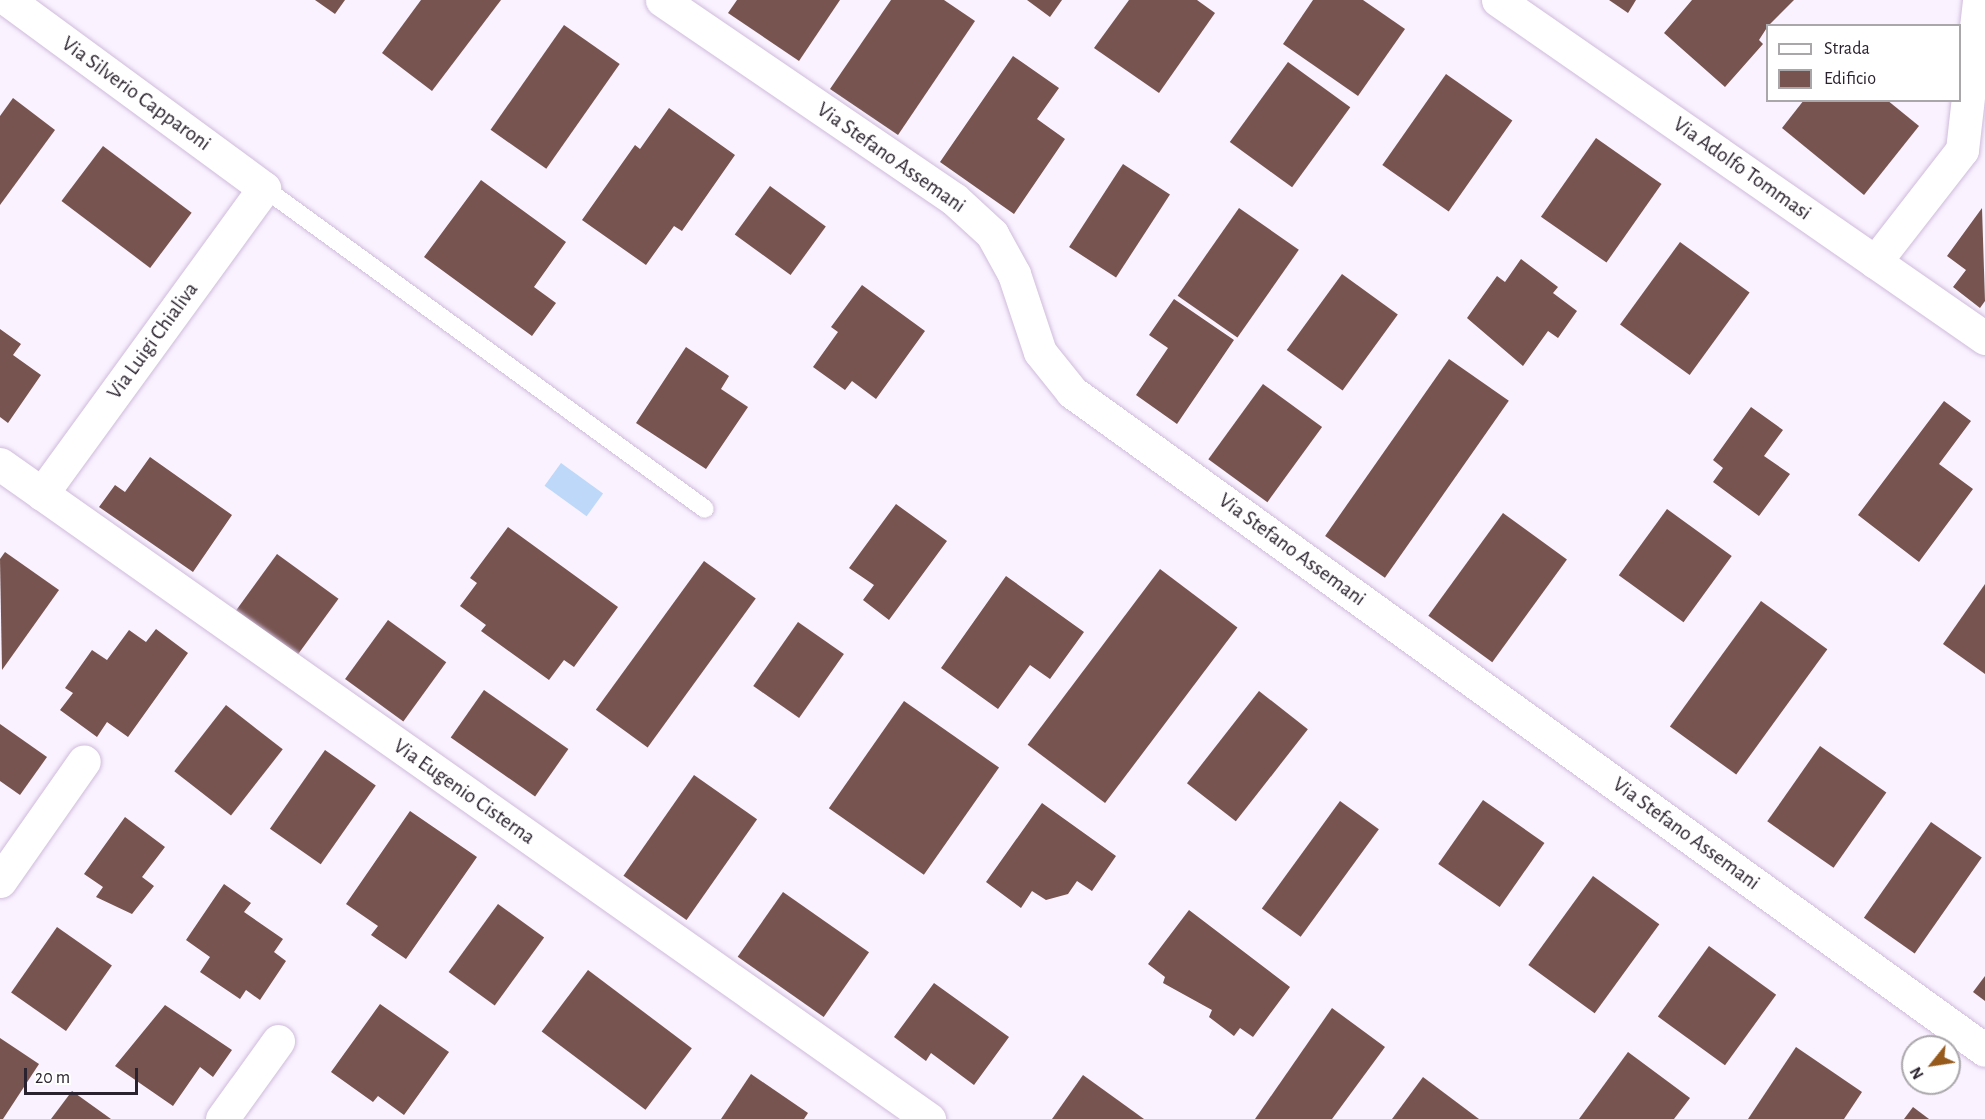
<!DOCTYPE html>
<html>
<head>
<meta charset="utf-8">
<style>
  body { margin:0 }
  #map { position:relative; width:1985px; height:1119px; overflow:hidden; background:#faf2ff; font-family:"Alegreya Sans",sans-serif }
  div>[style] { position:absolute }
  .water>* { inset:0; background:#bdd8f8; transform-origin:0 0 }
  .building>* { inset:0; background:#775450; transform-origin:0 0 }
  .roads { filter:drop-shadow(0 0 2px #cfbbdb) drop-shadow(0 0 2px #cfbbdb) }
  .service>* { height:18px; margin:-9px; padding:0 9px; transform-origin:9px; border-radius:9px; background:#fff }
  .minor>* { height:33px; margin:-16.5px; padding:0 16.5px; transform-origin:16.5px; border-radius:16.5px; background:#fff }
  span { translate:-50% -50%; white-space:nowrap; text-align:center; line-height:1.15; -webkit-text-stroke:6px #fff; paint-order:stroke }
  .street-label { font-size:21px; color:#2a222e }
  .legend { position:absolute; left:1766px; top:24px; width:195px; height:78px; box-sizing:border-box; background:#fff; border:2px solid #aaa7ab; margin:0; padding:8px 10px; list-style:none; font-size:18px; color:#2a222e }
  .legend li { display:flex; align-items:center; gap:12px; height:30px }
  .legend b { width:30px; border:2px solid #aaa7ab }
  .north { position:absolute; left:1901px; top:1035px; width:60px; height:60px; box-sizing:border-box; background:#fff; border:2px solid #aaa7ab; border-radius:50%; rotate:240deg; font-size:16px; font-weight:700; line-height:24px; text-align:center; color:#2a222e }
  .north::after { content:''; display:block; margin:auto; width:21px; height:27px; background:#965a1d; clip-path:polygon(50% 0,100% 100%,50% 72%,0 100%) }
  .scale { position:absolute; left:24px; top:1068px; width:114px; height:27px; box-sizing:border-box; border:3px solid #2a222e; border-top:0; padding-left:8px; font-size:18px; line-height:21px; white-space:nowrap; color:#2a222e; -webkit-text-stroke:4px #fff; paint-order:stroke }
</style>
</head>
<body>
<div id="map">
  <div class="water">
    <i style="left:561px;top:463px;width:52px;height:28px;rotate:36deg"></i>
  </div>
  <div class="building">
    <i style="clip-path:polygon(315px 0,345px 0,335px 14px)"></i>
    <i style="clip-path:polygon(421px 0,501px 0,432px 91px,382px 53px)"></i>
    <i style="clip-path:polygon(737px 0,840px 0,799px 61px,728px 13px)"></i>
    <i style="clip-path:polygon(891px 0,944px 0,975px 21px,898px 135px,830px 89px)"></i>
    <i style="clip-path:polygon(1027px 0,1062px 0,1050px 17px)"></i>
    <i style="clip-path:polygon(1129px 0,1197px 0,1215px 13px,1159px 93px,1094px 48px)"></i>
    <i style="clip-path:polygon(1313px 0,1363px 0,1405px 29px,1358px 96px,1283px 44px)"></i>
    <i style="clip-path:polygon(1609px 0,1636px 0,1628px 13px)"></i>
    <i style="clip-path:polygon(1692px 0,1794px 0,1768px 26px,1759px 40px,1763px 44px,1725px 87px,1664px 33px)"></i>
    <i style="left:564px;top:25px;width:68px;height:128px;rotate:35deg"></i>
    <i style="clip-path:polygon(1013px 56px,1059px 88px,1037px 119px,1065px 139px,1014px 214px,940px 162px)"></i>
    <i style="left:1288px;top:62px;width:77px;height:99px;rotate:36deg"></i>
    <i style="left:1446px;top:74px;width:81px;height:111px;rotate:35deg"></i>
    <i style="clip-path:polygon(13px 98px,55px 130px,0 205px,0 116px)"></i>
    <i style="clip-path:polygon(1804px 100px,1887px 100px,1919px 126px,1864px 195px,1782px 128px)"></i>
    <i style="clip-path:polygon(669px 108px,735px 155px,682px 231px,674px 226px,646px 265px,582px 220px,635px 145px,640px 149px)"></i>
    <i style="left:1596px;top:138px;width:80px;height:96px;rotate:35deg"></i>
    <i style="left:103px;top:146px;width:111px;height:69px;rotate:37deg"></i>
    <i style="left:1123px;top:164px;width:56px;height:99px;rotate:33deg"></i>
    <i style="clip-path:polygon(481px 180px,566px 242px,534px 287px,556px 303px,532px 336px,424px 257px)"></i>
    <i style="left:770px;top:186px;width:69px;height:60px;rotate:36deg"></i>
    <i style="left:1239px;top:208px;width:73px;height:107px;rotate:35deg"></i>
    <i style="clip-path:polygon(1982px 208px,1985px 301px,1980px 308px,1953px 287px,1966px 270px,1947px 256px)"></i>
    <i style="left:1680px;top:242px;width:86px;height:102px;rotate:36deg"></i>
    <i style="clip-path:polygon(1521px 259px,1558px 287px,1553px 293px,1577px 311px,1558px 338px,1548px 331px,1523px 366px,1467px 318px,1497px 276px,1505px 282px)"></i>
    <i style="left:1342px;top:274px;width:69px;height:94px;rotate:36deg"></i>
    <i style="clip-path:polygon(862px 285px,925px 331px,876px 399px,852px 381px,845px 390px,813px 367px,838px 332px,831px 327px)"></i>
    <i style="clip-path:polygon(1174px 299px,1234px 340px,1177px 424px,1136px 395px,1168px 348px,1149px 335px)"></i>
    <i style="clip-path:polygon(0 329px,21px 344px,13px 355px,41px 375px,8px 423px,0 417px)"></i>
    <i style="clip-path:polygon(686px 347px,729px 376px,721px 389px,748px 407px,706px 469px,636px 423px)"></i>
    <i style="left:1449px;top:359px;width:73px;height:216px;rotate:35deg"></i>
    <i style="left:1263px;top:384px;width:73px;height:93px;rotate:36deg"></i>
    <i style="clip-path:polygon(1944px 401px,1971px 421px,1939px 464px,1973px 489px,1919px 562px,1858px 515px)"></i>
    <i style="clip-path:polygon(1751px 407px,1783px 430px,1764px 456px,1790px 474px,1759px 516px,1713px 482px,1723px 468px,1713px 460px)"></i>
    <i style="clip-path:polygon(150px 457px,232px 515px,193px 572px,99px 507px,115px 485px,125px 492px)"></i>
    <i style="clip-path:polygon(896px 504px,947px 541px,889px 620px,863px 600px,874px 585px,849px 568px)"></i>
    <i style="left:1667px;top:509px;width:80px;height:82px;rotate:36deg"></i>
    <i style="left:1503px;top:513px;width:79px;height:127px;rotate:36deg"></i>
    <i style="clip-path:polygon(508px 527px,618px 607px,574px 667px,564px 660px,549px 680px,481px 631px,486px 625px,460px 606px,477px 583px,470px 578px)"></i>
    <i style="clip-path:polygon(5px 552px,59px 590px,2px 670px,0 559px)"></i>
    <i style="left:277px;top:554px;width:76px;height:75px;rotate:36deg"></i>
    <i style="left:704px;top:561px;width:64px;height:184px;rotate:36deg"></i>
    <i style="left:1160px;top:569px;width:97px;height:220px;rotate:37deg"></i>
    <i style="clip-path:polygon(1006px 576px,1084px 632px,1050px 679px,1030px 665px,998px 709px,941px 668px)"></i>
    <i style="clip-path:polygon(1985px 584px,1985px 674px,1943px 644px)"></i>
    <i style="left:1761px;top:601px;width:82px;height:155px;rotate:36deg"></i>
    <i style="left:388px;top:620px;width:72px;height:73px;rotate:36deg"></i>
    <i style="left:798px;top:622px;width:56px;height:78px;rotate:35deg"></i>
    <i style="clip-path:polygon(156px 629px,188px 653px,128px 737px,107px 722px,97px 737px,60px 710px,73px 693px,65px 688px,92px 650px,107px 660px,129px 630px,146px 642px)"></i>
    <i style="left:484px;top:690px;width:103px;height:58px;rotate:35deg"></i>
    <i style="left:1259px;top:691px;width:62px;height:117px;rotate:38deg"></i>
    <i style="left:904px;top:701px;width:116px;height:131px;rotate:35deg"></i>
    <i style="left:226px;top:705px;width:72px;height:84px;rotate:38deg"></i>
    <i style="clip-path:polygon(0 724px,47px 757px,20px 795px,0 781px)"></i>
    <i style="left:1820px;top:746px;width:81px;height:92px;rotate:35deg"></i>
    <i style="left:325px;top:750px;width:62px;height:96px;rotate:35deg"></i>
    <i style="left:694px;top:775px;width:77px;height:123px;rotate:35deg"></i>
    <i style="left:1483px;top:800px;width:75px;height:78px;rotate:35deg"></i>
    <i style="left:1340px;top:801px;width:48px;height:133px;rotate:36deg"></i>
    <i style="clip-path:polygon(1042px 803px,1116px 856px,1092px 891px,1077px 881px,1068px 894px,1046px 900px,1032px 891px,1021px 908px,986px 882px)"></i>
    <i style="clip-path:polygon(410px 811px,477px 857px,406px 959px,371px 935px,378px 926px,346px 904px)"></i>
    <i style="clip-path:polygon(125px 817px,165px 847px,142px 877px,154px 886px,132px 914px,96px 897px,103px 887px,84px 874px)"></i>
    <i style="left:1931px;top:822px;width:62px;height:117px;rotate:35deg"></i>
    <i style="left:1593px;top:876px;width:82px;height:110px;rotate:36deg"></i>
    <i style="clip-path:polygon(224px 884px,251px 903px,244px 912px,283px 939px,274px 952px,286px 961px,260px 1000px,246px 990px,240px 999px,200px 972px,210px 957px,186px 940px)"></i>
    <i style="left:783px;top:892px;width:105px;height:79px;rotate:35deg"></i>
    <i style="left:498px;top:904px;width:57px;height:84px;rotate:36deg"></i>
    <i style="clip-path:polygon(1189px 910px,1290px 987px,1253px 1037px,1240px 1028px,1234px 1036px,1209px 1017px,1212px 1010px,1163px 983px,1165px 977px,1148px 964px)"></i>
    <i style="left:57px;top:927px;width:67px;height:80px;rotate:35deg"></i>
    <i style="left:1709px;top:946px;width:83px;height:87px;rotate:36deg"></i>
    <i style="left:588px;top:970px;width:130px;height:77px;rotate:37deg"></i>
    <i style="clip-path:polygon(1985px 976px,1985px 1001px,1973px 992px)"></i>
    <i style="clip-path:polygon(934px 983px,1009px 1037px,974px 1085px,931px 1053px,926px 1061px,894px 1037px)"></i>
    <i style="clip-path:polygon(380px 1004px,449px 1052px,404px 1115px,378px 1096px,373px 1102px,331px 1072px)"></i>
    <i style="clip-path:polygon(165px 1005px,232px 1050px,213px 1077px,200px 1067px,173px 1106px,115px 1066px)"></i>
    <i style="clip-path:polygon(1332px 1008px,1385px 1047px,1332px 1119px,1255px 1119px)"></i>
    <i style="clip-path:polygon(0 1038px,39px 1064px,3px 1119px,0 1119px)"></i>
    <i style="clip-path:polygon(1796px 1047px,1862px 1092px,1844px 1119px,1748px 1119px)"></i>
    <i style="clip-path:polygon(1628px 1052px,1690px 1098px,1674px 1119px,1579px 1119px)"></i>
    <i style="clip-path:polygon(751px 1074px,808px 1113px,804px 1119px,721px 1119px)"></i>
    <i style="clip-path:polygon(1083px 1075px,1144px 1119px,1052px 1119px)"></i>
    <i style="clip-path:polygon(1423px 1077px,1479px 1119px,1392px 1119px)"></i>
    <i style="clip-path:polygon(72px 1091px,111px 1119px,51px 1119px)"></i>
    <i style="clip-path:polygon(1913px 1107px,1929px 1119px,1904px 1119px)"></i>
  </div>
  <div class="roads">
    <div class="service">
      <i style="left:264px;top:188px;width:545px;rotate:36.05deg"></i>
    </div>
    <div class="minor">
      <i style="left:8px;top:0;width:318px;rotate:36.3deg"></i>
      <i style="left:264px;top:188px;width:378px;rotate:126deg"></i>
      <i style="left:662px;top:0;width:353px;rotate:34.3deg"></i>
      <i style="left:954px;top:199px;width:52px;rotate:42.6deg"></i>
      <i style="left:992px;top:234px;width:46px;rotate:61.2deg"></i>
      <i style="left:1014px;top:274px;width:82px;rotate:71.6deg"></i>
      <i style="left:1040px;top:352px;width:51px;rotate:51.3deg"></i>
      <i style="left:1072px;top:392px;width:1125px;rotate:35.78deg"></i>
      <i style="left:1498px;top:0;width:593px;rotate:34.76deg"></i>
      <i style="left:1875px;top:262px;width:142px;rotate:-52.2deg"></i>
      <i style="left:1962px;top:150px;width:151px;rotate:-83.5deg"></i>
      <i style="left:0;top:464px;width:1137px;rotate:35.19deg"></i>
      <i style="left:0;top:881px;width:146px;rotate:-55deg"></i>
      <i style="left:222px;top:1119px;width:96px;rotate:-54.3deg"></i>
    </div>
  </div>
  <div class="street-label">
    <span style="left:136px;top:94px;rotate:36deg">Via Silverio Capparoni</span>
    <span style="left:891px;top:158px;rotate:35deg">Via Stefano Assemani</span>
    <span style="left:1742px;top:169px;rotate:35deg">Via Adolfo Tommasi</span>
    <span style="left:153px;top:341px;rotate:-54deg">Via Luigi Chialiva</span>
    <span style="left:1292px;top:550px;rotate:36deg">Via Stefano Assemani</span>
    <span style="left:464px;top:792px;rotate:35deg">Via Eugenio Cisterna</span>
    <span style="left:1686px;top:834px;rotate:36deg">Via Stefano Assemani</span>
  </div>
  <ul class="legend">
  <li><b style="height:8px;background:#fff"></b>Strada</li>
  <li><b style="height:16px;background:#775450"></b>Edificio</li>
  </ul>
  <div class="north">N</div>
  <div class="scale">20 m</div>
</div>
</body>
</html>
